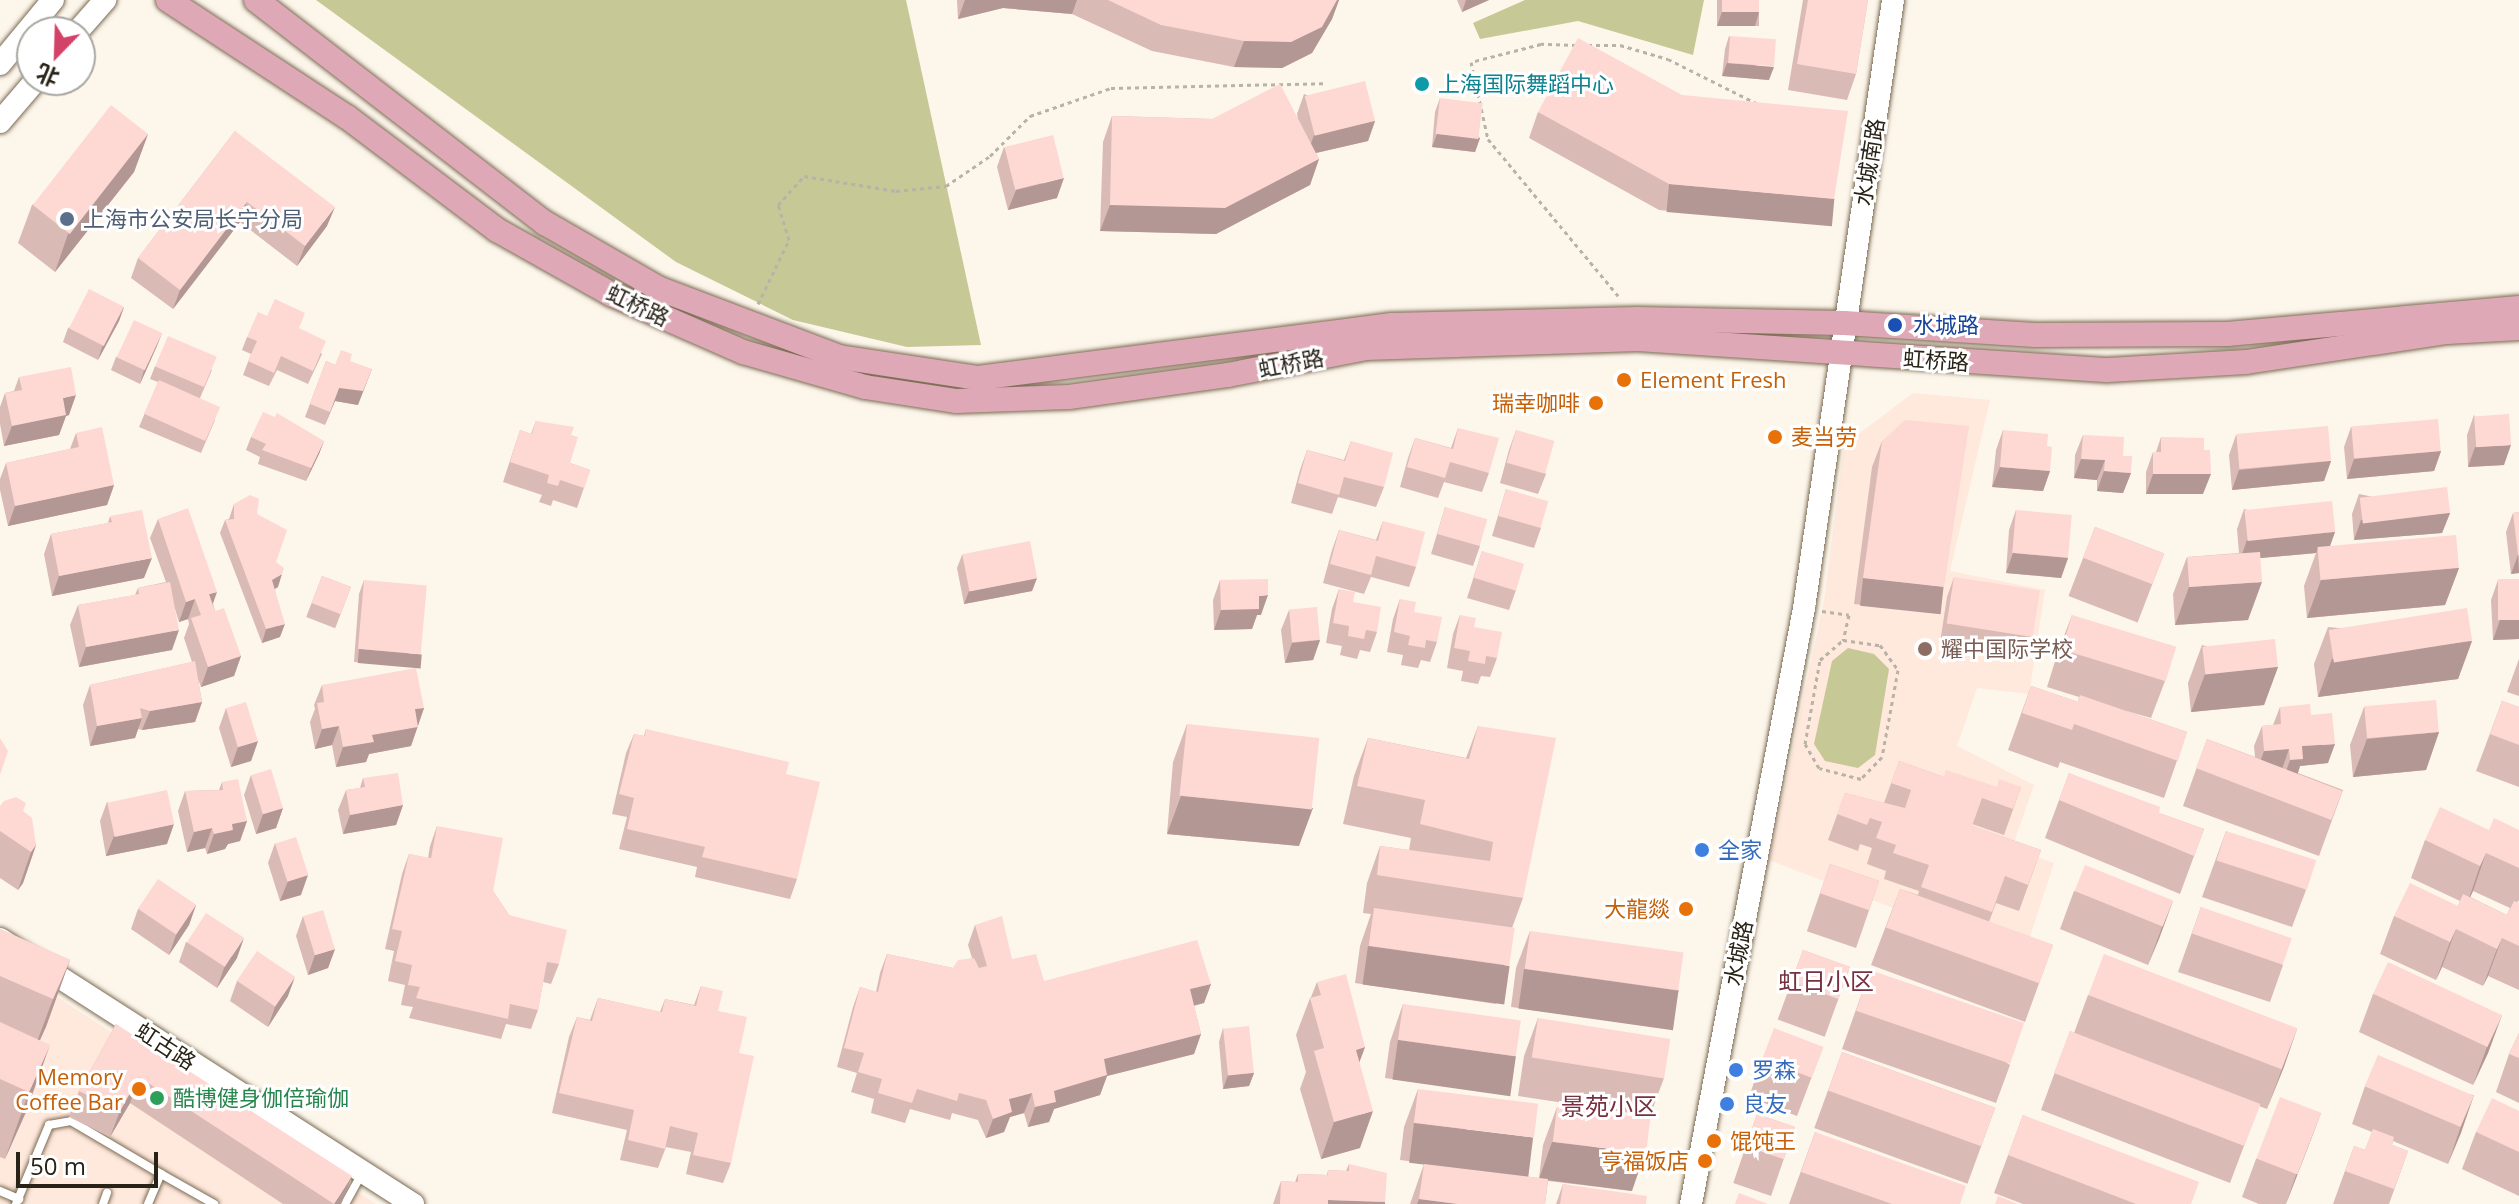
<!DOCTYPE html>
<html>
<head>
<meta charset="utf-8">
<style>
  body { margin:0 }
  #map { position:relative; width:2519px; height:1204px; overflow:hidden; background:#fdf6eb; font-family:"Open Sans","Noto Sans SC",sans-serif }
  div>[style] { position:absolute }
  .education>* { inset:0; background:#ffe8dc }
  .green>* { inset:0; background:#c6c896 }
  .path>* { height:3px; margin-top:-1.5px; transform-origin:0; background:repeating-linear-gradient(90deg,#b9b2a7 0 4px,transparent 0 8px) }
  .roads { filter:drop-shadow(0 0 2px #7b6b53) drop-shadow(0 0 2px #7b6b53) }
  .lane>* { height:8px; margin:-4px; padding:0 4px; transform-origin:4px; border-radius:4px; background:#fff }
  .secondary>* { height:22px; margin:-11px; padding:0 11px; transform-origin:11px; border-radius:11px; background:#fff }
  .primary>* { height:24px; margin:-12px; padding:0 12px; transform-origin:12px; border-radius:12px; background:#dea8b6 }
  .wall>* { inset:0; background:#dabab5; transform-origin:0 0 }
  .shaded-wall>* { inset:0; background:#b29794; transform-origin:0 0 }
  .building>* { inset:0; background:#fed8d3; transform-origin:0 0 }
  .dots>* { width:22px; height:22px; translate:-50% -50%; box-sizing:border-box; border:4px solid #fff; border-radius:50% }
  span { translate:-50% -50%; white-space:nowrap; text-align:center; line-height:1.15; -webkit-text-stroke:6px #fff; paint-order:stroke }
  .culture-label { font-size:22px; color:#0d838f }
  .left { translate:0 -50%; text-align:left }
  .street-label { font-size:22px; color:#282217 }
  .service-label { font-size:22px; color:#4e5e75 }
  .transit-label { font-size:22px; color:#164399 }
  .food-label { font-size:22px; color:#c56008 }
  .right { translate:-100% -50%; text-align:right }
  .education-label { font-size:22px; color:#785e54 }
  .shop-label { font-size:22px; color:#366cbe }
  .leisure-label { font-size:22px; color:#27864d }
  .neighbourhood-label { font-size:24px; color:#77303f }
  .north { position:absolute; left:16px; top:16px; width:80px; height:80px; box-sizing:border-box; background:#fff; border:2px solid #a9a7a2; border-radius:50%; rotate:203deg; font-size:22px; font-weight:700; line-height:32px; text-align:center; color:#282217 }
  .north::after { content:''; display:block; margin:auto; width:28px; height:36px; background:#d34368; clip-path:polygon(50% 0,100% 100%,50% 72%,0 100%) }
  .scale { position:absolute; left:16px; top:1152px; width:142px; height:36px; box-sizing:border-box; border:4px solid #282217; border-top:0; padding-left:10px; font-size:24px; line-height:28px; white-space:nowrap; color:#282217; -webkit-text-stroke:6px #fff; paint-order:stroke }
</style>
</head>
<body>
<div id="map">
  <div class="education">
    <i style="clip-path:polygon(1913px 393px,1990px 400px,1950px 571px,2045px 590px,2029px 694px,1977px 688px,1957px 746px,2034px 785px,2012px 848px,2054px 863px,2023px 958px,1769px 860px,1824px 601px,1844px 445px)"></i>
    <i style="clip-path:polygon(0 960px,376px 1204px,0 1204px)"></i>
  </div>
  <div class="green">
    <i style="clip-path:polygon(316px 0,906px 0,981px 345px,907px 347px,793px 320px,676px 262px)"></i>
    <i style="clip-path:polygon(1525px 0,1704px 0,1693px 55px,1578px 21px,1480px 39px,1473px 23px)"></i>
    <i style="clip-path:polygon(1848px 648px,1874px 654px,1889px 669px,1875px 755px,1858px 768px,1825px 761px,1814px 744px,1832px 661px)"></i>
  </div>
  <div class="path">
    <i style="left:1576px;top:45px;width:35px;rotate:-178deg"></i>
    <i style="left:1541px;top:44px;width:72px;rotate:165.6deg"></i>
    <i style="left:1471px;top:62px;width:79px;rotate:77.6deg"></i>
    <i style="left:1488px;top:139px;width:205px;rotate:50.3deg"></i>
    <i style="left:1588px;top:45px;width:32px"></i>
    <i style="left:1620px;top:45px;width:50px;rotate:16.3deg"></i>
    <i style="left:1668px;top:59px;width:98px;rotate:26.6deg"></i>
    <i style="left:758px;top:304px;width:71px;rotate:-64.2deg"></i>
    <i style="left:789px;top:240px;width:37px;rotate:-107deg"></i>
    <i style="left:778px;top:205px;width:39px;rotate:-48deg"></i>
    <i style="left:804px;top:176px;width:93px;rotate:9.3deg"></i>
    <i style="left:896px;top:191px;width:50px;rotate:-5.7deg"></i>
    <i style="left:946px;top:186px;width:53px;rotate:-34.3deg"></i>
    <i style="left:990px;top:156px;width:57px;rotate:-45deg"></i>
    <i style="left:1030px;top:116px;width:86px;rotate:-19.1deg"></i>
    <i style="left:1111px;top:88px;width:213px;rotate:-1.3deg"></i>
    <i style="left:1822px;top:611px;width:27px;rotate:8deg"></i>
    <i style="left:1849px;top:615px;width:26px;rotate:103deg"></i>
    <i style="left:1843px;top:640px;width:37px;rotate:8deg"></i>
    <i style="left:1880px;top:645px;width:31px;rotate:54deg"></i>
    <i style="left:1898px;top:670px;width:88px;rotate:100.4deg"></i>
    <i style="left:1882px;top:757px;width:30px;rotate:134deg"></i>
    <i style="left:1861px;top:779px;width:43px;rotate:-165.3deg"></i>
    <i style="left:1819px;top:768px;width:28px;rotate:-120deg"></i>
    <i style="left:1805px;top:744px;width:85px;rotate:-79.9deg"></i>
    <i style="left:1820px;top:660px;width:30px;rotate:-41deg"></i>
  </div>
  <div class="roads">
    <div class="lane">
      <i style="left:0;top:1191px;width:21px;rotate:23deg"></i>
      <i style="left:16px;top:1204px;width:86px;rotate:-67.3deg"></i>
      <i style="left:49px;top:1125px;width:22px;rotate:-10deg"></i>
      <i style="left:71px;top:1121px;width:104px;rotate:30.5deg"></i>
      <i style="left:103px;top:1204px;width:12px;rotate:-70deg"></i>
      <i style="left:148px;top:1204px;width:33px;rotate:-67deg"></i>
      <i style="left:161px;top:1174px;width:61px;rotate:29.5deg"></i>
      <i style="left:345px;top:1204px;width:35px;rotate:-61deg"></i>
    </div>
    <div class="secondary">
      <i style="left:77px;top:32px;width:43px;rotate:-48.8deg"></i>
      <i style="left:0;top:64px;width:83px;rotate:-50.4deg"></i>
      <i style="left:0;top:122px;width:55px;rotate:-49.4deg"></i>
      <i style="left:0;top:939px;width:491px;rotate:32.7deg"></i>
      <i style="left:1691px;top:1204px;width:607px;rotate:-79.26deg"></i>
      <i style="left:1804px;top:608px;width:614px;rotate:-81.67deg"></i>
    </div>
    <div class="primary">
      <i style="left:168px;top:0;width:214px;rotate:33.2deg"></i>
      <i style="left:347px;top:117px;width:188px;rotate:37deg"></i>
      <i style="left:497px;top:230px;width:131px;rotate:29.3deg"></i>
      <i style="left:611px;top:294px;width:144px;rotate:23.7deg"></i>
      <i style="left:743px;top:352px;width:127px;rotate:16deg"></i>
      <i style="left:865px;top:387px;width:93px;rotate:8.7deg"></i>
      <i style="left:957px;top:401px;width:112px;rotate:-2deg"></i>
      <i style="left:1069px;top:397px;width:161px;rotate:-7.9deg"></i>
      <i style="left:1228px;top:375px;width:141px;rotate:-11.1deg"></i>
      <i style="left:1366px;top:348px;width:272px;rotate:-1.9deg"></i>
      <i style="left:1638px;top:339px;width:471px;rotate:3.8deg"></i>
      <i style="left:2108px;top:370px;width:138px;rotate:-3.3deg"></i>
      <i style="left:2246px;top:362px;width:203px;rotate:-8.5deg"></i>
      <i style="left:2447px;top:332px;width:72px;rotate:-3.2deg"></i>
      <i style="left:256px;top:0;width:365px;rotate:37.7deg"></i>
      <i style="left:545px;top:223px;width:133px;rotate:29.9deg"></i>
      <i style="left:660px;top:289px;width:191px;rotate:20.8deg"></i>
      <i style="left:839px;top:357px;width:141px;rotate:8.6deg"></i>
      <i style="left:978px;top:378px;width:417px;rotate:-7.3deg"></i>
      <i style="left:1392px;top:325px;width:245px;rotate:-1.4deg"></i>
      <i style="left:1637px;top:319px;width:207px;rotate:1.1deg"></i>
      <i style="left:1844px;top:323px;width:191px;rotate:3.6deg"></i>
      <i style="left:2035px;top:335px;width:192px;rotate:-0.3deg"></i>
      <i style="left:2227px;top:334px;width:293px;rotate:-5.1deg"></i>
    </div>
  </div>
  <div class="wall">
    <i style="clip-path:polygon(957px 0,1339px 0,1332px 19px,1312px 53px,1282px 68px,1234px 67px,1152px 51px,1072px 14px,1003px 8px,958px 19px)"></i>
    <i style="clip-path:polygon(1457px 0,1489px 0,1462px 12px)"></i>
    <i style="left:1717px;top:0;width:42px;height:26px"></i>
    <i style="clip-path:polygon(1803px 0,1868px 0,1856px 74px,1847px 100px,1788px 90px)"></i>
    <i style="clip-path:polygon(1729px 36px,1769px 80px,1722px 76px,1725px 49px)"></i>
    <i style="clip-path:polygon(1304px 94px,1375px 121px,1368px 141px,1316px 153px,1319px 159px,1310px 185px,1216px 234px,1100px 231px,1103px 142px,1112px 116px,1212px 119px,1298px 119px,1297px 114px)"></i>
    <i style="clip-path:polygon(1440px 98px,1480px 138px,1475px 152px,1432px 147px,1435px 112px)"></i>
    <i style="clip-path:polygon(1538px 112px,1825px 225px,1659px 210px,1529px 138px)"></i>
    <i style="clip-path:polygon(235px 131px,327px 226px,297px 266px,240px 222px,173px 309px,131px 278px,138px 258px)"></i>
    <i style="clip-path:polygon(148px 134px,134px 172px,55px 272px,18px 243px,32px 205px)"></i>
    <i style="clip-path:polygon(1004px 147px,1057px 198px,1008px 210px,997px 167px)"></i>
    <i style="clip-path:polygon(124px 307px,119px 321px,98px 360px,63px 342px,68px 328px)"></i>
    <i style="clip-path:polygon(300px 329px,322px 354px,308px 384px,277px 370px,269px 386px,243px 375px,251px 354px,242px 350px,247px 337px)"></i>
    <i style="clip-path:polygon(162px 333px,140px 384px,111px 370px,116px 357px)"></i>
    <i style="clip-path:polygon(326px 361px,335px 365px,350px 361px,358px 405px,335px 401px,325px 425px,305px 417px)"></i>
    <i style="clip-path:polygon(155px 366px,212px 370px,200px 398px,215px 420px,201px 453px,139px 427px,158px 382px,150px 379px)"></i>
    <i style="clip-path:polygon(19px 377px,69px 415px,66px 416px,59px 435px,4px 446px,0 424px,0 407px,5px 393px,14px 391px)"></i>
    <i style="clip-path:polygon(2474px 415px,2504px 465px,2468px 467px,2467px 435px)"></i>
    <i style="clip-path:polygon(536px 421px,571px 435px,570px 463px,590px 470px,577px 508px,553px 500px,551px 506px,539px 502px,542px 495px,503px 482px,520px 430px,531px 434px)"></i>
    <i style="clip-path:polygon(2351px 427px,2441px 451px,2434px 471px,2347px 479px,2344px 447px)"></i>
    <i style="clip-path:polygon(1458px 428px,1489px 473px,1482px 492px,1444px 482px,1438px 498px,1400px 487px,1408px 458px,1415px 438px,1451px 448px)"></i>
    <i style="clip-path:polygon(1516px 430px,1546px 474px,1538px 494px,1500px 483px,1509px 450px)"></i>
    <i style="clip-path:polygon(2003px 430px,2047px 446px,2050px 471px,2043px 491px,1992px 487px,1996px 450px)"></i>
    <i style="clip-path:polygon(76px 433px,114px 485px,107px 505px,8px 526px,0 490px,0 479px,6px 463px,70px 449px)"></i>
    <i style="clip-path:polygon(2083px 435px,2123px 456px,2131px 473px,2123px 493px,2097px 491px,2097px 480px,2074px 478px,2075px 455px)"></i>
    <i style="clip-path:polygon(2236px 435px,2331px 461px,2324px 481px,2232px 490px,2229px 455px)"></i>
    <i style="clip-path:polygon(251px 437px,324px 441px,319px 454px,306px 481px,258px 464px,260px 457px,246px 450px)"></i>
    <i style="clip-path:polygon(2161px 437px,2203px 494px,2146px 494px,2146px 472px,2153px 452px,2156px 452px)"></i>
    <i style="clip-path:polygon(1351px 441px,1384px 487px,1376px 507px,1338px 497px,1332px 514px,1291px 503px,1300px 470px,1307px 450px,1344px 460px)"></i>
    <i style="clip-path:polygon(1882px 441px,1935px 613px,1854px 604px,1872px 467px)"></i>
    <i style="clip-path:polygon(1506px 489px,1541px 528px,1534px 548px,1492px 536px)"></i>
    <i style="clip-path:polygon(2359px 494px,2450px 513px,2442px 533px,2354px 540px,2352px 514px)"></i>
    <i style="clip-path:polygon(234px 504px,257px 514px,276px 562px,278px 587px,275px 589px,280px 637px,262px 643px,220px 533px,225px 520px,229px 519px)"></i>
    <i style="clip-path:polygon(1445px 507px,1480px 546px,1473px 566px,1431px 554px)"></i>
    <i style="clip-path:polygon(2244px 509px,2335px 532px,2329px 547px,2459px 568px,2445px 605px,2307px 618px,2304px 586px,2316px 553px,2260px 558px,2248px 620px,2175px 625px,2173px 594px,2187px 557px,2239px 553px,2237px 529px)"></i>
    <i style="clip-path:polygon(2016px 510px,2068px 558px,2061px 578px,2006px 573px,2009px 530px)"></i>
    <i style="clip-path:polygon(2519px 512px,2519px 573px,2511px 574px,2506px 532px,2513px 513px)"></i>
    <i style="clip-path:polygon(110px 516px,144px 578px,52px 596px,44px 554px,51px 534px,108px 523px)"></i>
    <i style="clip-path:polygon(158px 519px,213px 603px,215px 611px,241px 656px,234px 676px,201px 687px,198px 679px,202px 702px,195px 722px,142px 730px,138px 729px,135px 738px,90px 746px,83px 705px,90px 685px,192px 662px,184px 638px,189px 624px,188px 619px,179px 622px,175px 609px,172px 650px,79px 667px,70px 625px,78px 605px,135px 595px,138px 588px,166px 582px,150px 538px)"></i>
    <i style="clip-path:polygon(1383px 521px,1416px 567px,1409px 587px,1371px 577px,1364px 594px,1323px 583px,1332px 550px,1339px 530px,1376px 540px)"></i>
    <i style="left:2095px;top:527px;width:74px;height:74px;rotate:21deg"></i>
    <i style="clip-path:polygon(1482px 551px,1516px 590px,1509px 610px,1467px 598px)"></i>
    <i style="clip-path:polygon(962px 555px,1037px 578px,1032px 591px,964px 604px,957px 568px)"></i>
    <i style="left:322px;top:576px;width:31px;height:44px;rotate:21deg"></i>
    <i style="clip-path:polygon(1954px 577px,2033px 637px,2025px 656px,1940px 643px,1947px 597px)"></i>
    <i style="clip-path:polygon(2519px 579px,2519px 639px,2493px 640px,2491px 600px,2498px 580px)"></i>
    <i style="clip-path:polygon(364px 580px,417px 667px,354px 662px,359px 594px)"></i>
    <i style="clip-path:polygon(1220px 580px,1261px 615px,1257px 615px,1252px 629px,1214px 630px,1213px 600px)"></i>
    <i style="clip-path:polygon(1339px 589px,1353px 602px,1377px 632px,1370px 652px,1360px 650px,1357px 659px,1340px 655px,1342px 646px,1326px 643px,1332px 609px)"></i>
    <i style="clip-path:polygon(1400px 599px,1414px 612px,1437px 642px,1430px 662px,1421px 660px,1418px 668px,1401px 665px,1403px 655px,1387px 652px,1393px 619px)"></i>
    <i style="clip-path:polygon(1289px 610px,1320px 640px,1313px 660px,1285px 663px,1281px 630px)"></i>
    <i style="clip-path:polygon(1460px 615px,1474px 627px,1497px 658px,1490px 677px,1481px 676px,1478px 684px,1461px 681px,1463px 671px,1447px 668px,1453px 634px)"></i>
    <i style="clip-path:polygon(2072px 615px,2165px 681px,2151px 718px,2123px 710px,2187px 732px,2164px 798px,2060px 762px,2058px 768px,2008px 750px,2031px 686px,2078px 702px,2079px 697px,2047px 687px,2058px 652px)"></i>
    <i style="clip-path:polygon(2328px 627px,2472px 641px,2458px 679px,2318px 697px,2314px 664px)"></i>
    <i style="clip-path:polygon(2202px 645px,2278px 667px,2264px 705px,2191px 712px,2188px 683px)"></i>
    <i style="clip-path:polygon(2519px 659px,2519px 696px,2507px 692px)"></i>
    <i style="clip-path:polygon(322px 685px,424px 708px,411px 746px,369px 754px,366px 762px,336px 767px,332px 745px,315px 749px,310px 722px,315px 709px,314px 705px)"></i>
    <i style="clip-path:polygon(2502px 701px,2519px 707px,2519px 787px,2476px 771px)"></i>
    <i style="clip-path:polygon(2280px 707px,2311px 715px,2328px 763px,2300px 766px,2298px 773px,2343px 790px,2319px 856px,2183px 806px,2207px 739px,2255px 757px,2254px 746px,2262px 726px,2273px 725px)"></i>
    <i style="clip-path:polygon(2364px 707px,2439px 732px,2426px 770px,2353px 777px,2350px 745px)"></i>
    <i style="clip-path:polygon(226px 708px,258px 741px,251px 761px,231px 767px,219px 728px)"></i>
    <i style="clip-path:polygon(1187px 724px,1299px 846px,1167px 834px,1173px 762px)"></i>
    <i style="clip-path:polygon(1478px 726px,1523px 898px,1512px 928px,1496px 1004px,1355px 983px,1360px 946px,1371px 914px,1363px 913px,1367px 883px,1380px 846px,1409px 850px,1411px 838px,1343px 824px,1354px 776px,1368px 738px,1466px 758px)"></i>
    <i style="clip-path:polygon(646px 729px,786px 774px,797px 879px,790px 899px,695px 877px,697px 867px,619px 849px,627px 817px,612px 814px,626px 753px,634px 734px,644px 736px)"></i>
    <i style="clip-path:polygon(1899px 761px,1944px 777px,1997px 787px,2021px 787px,2004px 835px,1972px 824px,1972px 826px,2041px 850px,2019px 911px,1996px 903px,1989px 922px,2053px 945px,2025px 1022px,1871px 965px,1900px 889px,1918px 895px,1919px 891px,1884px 879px,1886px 871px,1867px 864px,1872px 848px,1860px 844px,1858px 851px,1828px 840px,1845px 793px,1884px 803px)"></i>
    <i style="clip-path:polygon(2069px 773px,2159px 813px,2204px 829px,2180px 894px,2045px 838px)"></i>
    <i style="clip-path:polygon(251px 775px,283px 808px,276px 828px,256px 834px,244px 795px)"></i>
    <i style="clip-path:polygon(363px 778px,403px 805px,396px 825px,343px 834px,338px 810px,346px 790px,360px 788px)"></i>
    <i style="clip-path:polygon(222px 782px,247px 821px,240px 841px,228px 844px,225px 849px,207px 854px,205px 848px,187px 852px,178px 811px,185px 791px,219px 790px)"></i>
    <i style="clip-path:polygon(107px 802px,167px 844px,106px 856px,100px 821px)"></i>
    <i style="clip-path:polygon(0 806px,23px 811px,36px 845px,23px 883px,18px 890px,0 878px)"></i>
    <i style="clip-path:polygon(437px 826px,493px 891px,509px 915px,559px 964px,551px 984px,543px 982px,538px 1010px,531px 1029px,506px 1024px,501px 1039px,409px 1018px,413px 1007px,401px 1005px,405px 985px,388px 981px,394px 951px,385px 949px,402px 874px,409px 854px,428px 858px,430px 846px)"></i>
    <i style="clip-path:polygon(evenodd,2489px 830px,2519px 830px,2519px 900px,2517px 903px,2519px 903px,2519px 990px,2488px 976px,2483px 986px,2442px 967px,2436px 980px,2380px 954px,2394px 916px,2458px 906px,2460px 901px,2411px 878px,2425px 840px,2489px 830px,2473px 891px,2510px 908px,2507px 915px,2470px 897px,2473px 891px)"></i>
    <i style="clip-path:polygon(2226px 831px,2306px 890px,2292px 927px,2202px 897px)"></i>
    <i style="clip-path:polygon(275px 843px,301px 895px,280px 901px,268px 863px)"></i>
    <i style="left:1830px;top:864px;width:52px;height:71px;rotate:19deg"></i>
    <i style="clip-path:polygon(2074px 891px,2173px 901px,2148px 965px,2060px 929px)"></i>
    <i style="clip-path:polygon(196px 905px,189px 925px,169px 955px,131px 929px,138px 909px)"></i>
    <i style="clip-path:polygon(2201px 907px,2283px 965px,2270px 1002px,2178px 972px)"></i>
    <i style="clip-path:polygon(303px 916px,335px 949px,328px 968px,308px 975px,296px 936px)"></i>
    <i style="clip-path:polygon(975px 925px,1012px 959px,1044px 981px,1211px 984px,1204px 1003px,1194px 1006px,1201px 1034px,1194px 1054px,1107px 1076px,1100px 1095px,1054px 1109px,1049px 1122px,1028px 1127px,1024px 1113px,1010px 1117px,1004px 1132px,986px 1138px,978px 1120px,952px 1113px,950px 1120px,910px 1109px,905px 1123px,871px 1113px,874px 1099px,851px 1092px,857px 1073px,837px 1067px,853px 1007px,860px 987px,876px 992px,880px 973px,887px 954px,953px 968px,972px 958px,968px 945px)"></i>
    <i style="clip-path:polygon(0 929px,70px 960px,40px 1040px,26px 1112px,5px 1159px,0 1157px)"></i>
    <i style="clip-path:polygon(1530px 931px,1679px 990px,1665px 1028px,1511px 1007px,1516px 968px)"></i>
    <i style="clip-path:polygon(186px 942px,237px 958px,217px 988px,179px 962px)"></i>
    <i style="left:1803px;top:950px;width:50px;height:74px;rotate:20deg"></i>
    <i style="clip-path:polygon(1870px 970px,2010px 1065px,1996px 1103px,1842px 1049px)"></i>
    <i style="clip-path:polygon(237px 981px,288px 996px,268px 1027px,230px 1001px)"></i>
    <i style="clip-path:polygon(1317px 982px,1365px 1047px,1359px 1062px,1360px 1148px,1321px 1159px,1300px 1089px,1306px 1072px,1296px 1035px,1310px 998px,1311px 997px)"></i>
    <i style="clip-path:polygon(701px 986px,718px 1011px,739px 1053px,731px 1163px,723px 1183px,686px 1174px,691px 1152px,666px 1147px,658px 1168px,620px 1160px,627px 1130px,552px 1113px,569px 1037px,577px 1017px,590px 1020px,598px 998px,660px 1012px,665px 999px,694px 1005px)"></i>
    <i style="clip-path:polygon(2373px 994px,2502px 1015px,2488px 1053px,2473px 1085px,2359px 1032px)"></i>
    <i style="clip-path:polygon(2088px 995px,2297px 1029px,2267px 1109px,2259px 1106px,2230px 1183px,2041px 1110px,2070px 1031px,2074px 1033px)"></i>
    <i style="clip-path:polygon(1403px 1004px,1516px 1056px,1502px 1094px,1385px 1078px,1390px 1042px)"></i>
    <i style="clip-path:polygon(1538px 1018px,1664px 1078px,1650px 1116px,1518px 1096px,1524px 1056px)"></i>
    <i style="clip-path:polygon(116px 1024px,342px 1202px,341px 1204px,283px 1204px,130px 1103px,110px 1137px,69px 1117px,79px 1091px)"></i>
    <i style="clip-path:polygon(1223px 1028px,1254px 1073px,1249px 1086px,1223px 1089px,1219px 1042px)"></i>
    <i style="clip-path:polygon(2519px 1033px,2519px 1103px,2496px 1092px,2509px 1054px)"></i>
    <i style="clip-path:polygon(1823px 1047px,1797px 1116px,1749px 1097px,1762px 1059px)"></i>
    <i style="left:1842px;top:1052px;width:163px;height:81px;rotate:20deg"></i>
    <i style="clip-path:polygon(2365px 1086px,2474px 1095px,2448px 1164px,2393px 1141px,2392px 1145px,2408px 1151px,2389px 1204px,2333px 1204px,2354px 1146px,2365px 1150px,2372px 1132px,2352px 1124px)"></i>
    <i style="clip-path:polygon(1418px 1089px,1520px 1175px,1400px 1160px,1404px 1127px)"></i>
    <i style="clip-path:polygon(1557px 1107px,1632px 1191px,1548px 1181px,1545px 1204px,1410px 1204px,1424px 1164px,1539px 1178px,1543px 1145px)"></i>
    <i style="clip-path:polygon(2519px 1111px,2519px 1196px,2462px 1169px,2476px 1132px)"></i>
    <i style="clip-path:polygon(2321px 1113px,2286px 1204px,2259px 1204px,2242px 1197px,2256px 1159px)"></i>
    <i style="left:1757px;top:1114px;width:40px;height:73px;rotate:19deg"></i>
    <i style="clip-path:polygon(2023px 1115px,2191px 1204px,2023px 1204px,1994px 1193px)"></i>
    <i style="clip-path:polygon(1815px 1132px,1960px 1204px,1789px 1204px)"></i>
    <i style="clip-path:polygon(1349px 1164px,1385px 1202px,1385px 1204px,1273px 1204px,1281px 1181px,1295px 1182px,1298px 1174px,1327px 1175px,1328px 1170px,1346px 1171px)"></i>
    <i style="clip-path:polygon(1563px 1184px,1646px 1204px,1556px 1204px)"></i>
  </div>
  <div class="shaded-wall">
    <i style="clip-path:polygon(965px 0,1077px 0,1072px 14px,1003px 8px,958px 19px)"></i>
    <i style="clip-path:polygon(1337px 0,1339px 0,1332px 19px,1312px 53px,1282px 68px,1234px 67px,1244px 41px)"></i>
    <i style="clip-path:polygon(1466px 0,1489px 0,1462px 12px)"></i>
    <i style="clip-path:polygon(1722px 12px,1759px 12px,1755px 26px,1717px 26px)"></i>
    <i style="clip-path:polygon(1727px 63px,1774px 67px,1769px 80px,1722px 76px)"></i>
    <i style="clip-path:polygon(1375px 121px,1368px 141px,1307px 155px,1314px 135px)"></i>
    <i style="clip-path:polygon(148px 134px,134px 172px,55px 272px,68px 234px)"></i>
    <i style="clip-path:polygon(1437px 134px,1480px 138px,1475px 152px,1432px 147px)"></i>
    <i style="clip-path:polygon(1319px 159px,1310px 185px,1216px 234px,1100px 231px,1110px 205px)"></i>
    <i style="clip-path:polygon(1064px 178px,1057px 198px,1008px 210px,1016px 190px)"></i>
    <i style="left:1669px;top:184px;width:166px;height:28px;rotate:5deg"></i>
    <i style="clip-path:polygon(247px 202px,240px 222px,173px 309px,180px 290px)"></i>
    <i style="clip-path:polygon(335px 207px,327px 226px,297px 266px,305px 246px)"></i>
    <i style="clip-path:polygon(124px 307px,119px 321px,98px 360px,102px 347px)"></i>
    <i style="clip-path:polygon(162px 333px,157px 346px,140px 384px,144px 370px)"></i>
    <i style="clip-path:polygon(372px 369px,358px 405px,335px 401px,325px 425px,339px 388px)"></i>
    <i style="clip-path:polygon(76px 395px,69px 415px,66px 416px,59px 435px,4px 446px,12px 426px,63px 398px)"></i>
    <i style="clip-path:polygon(324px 441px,319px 454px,306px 481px,311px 468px)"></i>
    <i style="clip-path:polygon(2511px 445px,2504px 465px,2468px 467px,2475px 447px)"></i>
    <i style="clip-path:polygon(2441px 451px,2434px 471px,2347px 479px,2354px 459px)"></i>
    <i style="clip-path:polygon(2081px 459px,2105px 460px,2097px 480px,2074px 478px)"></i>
    <i style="clip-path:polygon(2331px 461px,2324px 481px,2232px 490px,2239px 470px)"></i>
    <i style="clip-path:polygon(2000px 467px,2050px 471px,2043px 491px,1992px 487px)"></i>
    <i style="clip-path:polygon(2104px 471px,2131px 473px,2123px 493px,2097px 491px)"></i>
    <i style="clip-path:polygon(2153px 474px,2211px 474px,2203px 494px,2146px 494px)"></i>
    <i style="clip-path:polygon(114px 485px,107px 505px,8px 526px,15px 506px)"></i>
    <i style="clip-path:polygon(2450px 513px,2442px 533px,2354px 540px,2361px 520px)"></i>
    <i style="clip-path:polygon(2335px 532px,2328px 552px,2318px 548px,2316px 553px,2240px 560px,2247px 540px)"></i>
    <i style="clip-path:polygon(2013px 553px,2068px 558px,2061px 578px,2006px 573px)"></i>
    <i style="clip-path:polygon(2518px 555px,2519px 573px,2511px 574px)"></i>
    <i style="clip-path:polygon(152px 558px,144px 578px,52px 596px,59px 576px)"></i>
    <i style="clip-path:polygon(2459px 568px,2445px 605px,2307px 618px,2321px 580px)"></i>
    <i style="clip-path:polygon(282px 574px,278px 587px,267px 593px,272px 580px)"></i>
    <i style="clip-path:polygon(1037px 578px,1032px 591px,964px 604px,969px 591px)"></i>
    <i style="left:1863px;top:578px;width:81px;height:28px;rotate:6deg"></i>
    <i style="clip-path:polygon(2262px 582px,2248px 620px,2175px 625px,2189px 587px)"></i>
    <i style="clip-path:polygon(217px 592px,210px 612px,209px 594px)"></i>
    <i style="clip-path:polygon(1268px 595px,1261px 615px,1257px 615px,1252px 629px,1214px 630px,1221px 610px,1259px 596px)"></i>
    <i style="clip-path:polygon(195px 599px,188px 619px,179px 622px,186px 602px)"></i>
    <i style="clip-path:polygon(2500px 620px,2519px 620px,2519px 639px,2493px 640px)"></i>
    <i style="clip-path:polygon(285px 624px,280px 637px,262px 643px,266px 629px)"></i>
    <i style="clip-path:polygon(179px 630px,172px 650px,79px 667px,86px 647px)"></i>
    <i style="clip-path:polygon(1320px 640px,1313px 660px,1285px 663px,1292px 643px)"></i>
    <i style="clip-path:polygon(2472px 641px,2458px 679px,2318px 697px,2332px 659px)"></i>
    <i style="left:359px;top:649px;width:63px;height:14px;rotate:5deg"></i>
    <i style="clip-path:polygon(241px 656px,234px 676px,201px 687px,208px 667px)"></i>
    <i style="clip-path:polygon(2278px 667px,2264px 705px,2191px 712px,2205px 674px)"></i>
    <i style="clip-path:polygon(202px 702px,195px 722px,142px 730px,150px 711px)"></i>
    <i style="clip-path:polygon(424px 708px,411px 746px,369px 754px,366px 762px,336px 767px,343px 747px,372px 735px,415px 709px)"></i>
    <i style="clip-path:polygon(142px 718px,135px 738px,90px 746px,97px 726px)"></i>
    <i style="clip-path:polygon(339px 726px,332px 745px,315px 749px,322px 729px)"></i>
    <i style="clip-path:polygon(2439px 732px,2426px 770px,2353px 777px,2367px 739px)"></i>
    <i style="clip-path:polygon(258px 741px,251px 761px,231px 767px,238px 747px)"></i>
    <i style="clip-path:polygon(2335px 744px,2328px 763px,2300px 766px,2296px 779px,2283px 780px,2290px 760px,2302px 746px)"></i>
    <i style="clip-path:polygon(2289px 749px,2282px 769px,2257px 771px,2264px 751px)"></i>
    <i style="clip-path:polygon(1181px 796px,1313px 808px,1299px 846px,1167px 834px)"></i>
    <i style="clip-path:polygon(403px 805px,396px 825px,343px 834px,350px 815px)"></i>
    <i style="clip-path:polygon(283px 808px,276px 828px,256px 834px,263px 814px)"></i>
    <i style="clip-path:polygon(247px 821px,240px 841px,228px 844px,225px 849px,207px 854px,214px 834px,232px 824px)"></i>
    <i style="clip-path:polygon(174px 824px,167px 844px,106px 856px,114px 836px)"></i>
    <i style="clip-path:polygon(212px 828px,205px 848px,187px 852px,194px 832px)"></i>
    <i style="clip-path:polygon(36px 845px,23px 883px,18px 890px,31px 852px)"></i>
    <i style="clip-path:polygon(2486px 853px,2473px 891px,2467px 904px,2480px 866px)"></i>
    <i style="clip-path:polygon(308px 875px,301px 895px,280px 901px,288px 881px)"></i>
    <i style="clip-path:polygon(2173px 901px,2159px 939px,2148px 965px,2162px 927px)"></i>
    <i style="clip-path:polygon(196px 905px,189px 925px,169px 955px,176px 935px)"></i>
    <i style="clip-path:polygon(2456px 929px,2442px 967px,2436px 980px,2450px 942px)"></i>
    <i style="clip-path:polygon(244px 938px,237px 958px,217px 988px,224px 968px)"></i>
    <i style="clip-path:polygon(2502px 938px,2488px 976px,2483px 986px,2497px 949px)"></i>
    <i style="left:1368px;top:946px;width:143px;height:39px;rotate:8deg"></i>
    <i style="clip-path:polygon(335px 949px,328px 968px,308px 975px,315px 955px)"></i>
    <i style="clip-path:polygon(70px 960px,46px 1027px,28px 1066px,53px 999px)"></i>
    <i style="left:1524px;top:969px;width:156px;height:40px;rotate:8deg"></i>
    <i style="clip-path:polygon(295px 977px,288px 996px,268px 1027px,275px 1007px)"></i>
    <i style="clip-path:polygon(1211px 984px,1204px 1003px,1183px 1008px,1190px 989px)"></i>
    <i style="clip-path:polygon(2502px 1015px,2488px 1053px,2473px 1085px,2487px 1047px)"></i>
    <i style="clip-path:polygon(2297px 1029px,2284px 1067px,2267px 1109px,2281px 1071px)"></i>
    <i style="clip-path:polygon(1201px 1034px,1194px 1054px,1107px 1076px,1100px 1095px,1054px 1109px,1049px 1122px,1028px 1127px,1035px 1107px,1054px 1091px,1104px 1059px)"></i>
    <i style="left:1398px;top:1040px;width:119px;height:40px;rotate:8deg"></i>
    <i style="clip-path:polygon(50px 1045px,26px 1112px,5px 1159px,29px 1092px)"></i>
    <i style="clip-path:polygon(1365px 1047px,1351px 1085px,1356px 1050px)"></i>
    <i style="clip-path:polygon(1254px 1073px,1249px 1086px,1223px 1089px,1228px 1075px)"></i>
    <i style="clip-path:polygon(139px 1077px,130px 1103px,110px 1137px,120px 1111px)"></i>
    <i style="clip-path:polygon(1032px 1093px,1024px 1113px,1010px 1117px,1004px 1132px,986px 1138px,993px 1119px,1009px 1099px)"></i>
    <i style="clip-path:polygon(2474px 1095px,2461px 1133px,2448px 1164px,2461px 1126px)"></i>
    <i style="clip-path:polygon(1373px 1111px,1360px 1148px,1321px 1159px,1334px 1122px)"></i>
    <i style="clip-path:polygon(2321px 1113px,2307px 1150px,2286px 1204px,2296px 1175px)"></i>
    <i style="left:1414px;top:1123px;width:120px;height:40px;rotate:7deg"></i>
    <i style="clip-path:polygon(1552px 1142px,1645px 1153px,1632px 1191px,1539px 1179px)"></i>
    <i style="clip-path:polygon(352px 1176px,342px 1202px,341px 1204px,334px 1204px)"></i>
    <i style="clip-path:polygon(1419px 1199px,1458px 1204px,1417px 1204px)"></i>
    <i style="clip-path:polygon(1328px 1200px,1385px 1202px,1385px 1204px,1327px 1204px)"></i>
  </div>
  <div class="building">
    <i style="clip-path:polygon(1108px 0,1337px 0,1322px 27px,1291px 42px,1244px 41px,1161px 25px)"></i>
    <i style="left:1722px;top:0;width:37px;height:12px"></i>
    <i style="clip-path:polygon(1808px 0,1868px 0,1856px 74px,1797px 64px)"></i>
    <i style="left:1730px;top:36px;width:46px;height:27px;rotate:4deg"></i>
    <i style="clip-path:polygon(1578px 38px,1682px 95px,1848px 111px,1834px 199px,1669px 184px,1538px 112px)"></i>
    <i style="left:1365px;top:81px;width:41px;height:62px;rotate:76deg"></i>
    <i style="clip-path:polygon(1280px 84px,1319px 159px,1225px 208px,1110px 205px,1112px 116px,1212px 119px)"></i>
    <i style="left:1440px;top:98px;width:43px;height:36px;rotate:7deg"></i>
    <i style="left:111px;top:105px;width:47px;height:127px;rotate:38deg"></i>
    <i style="clip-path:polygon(235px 131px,335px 207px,305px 246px,247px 202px,180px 290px,138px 258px)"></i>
    <i style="left:1053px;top:135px;width:44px;height:50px;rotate:76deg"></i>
    <i style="left:89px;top:289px;width:39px;height:44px;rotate:27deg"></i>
    <i style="clip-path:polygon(275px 299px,305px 313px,299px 328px,326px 341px,313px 371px,281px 356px,274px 373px,248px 361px,257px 341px,247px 337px,258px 312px,267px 316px)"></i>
    <i style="left:134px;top:320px;width:31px;height:41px;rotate:25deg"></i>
    <i style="left:168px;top:336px;width:53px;height:33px;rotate:23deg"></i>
    <i style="clip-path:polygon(341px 350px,352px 354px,350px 361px,372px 369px,363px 391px,339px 388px,330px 412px,310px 404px,326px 361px,335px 365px)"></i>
    <i style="clip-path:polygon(71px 367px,76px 395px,63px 398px,66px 415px,12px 426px,5px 393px,22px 390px,19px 377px)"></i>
    <i style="left:159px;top:380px;width:67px;height:37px;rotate:24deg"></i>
    <i style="clip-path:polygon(263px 412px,275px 417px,277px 413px,324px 441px,311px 468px,262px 450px,266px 444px,251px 437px)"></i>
    <i style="left:2509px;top:414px;width:31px;height:35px;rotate:86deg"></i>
    <i style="left:2438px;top:419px;width:32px;height:87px;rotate:85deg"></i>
    <i style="clip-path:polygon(1905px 420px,1969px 426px,1944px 587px,1863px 578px,1882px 441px)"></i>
    <i style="clip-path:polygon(536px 421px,574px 427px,571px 435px,578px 437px,570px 463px,590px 470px,584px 488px,560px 480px,558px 486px,547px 483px,549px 475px,510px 462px,520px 430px,532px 434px)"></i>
    <i style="left:2328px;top:426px;width:35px;height:92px;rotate:85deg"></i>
    <i style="clip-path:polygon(102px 427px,114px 485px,15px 506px,6px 463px,79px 447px,76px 433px)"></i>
    <i style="clip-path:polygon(1458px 428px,1499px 438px,1489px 473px,1450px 462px,1445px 478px,1407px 467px,1415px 438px,1453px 449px)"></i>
    <i style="left:1516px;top:430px;width:40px;height:34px;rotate:16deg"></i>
    <i style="clip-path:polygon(2003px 430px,2048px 434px,2047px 446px,2052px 447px,2050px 471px,2000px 467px)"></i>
    <i style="clip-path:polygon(2083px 435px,2124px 437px,2123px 456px,2132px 456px,2131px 473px,2104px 471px,2105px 460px,2081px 459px)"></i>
    <i style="clip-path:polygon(2161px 437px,2204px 438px,2204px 450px,2210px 450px,2211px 474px,2153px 474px,2153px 452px,2161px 452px)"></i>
    <i style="clip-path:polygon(1351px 441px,1393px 453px,1384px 487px,1344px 477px,1339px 495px,1298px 483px,1307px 450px,1345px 461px)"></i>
    <i style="left:2447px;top:487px;width:26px;height:88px;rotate:83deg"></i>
    <i style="left:1506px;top:489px;width:44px;height:28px;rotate:16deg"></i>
    <i style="clip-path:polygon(250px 495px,259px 499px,257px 514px,287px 530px,276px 562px,284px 568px,282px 574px,272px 580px,285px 624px,266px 629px,225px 520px,234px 519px,234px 504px)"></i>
    <i style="left:2332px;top:501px;width:31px;height:88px;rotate:84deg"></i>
    <i style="left:1445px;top:507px;width:44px;height:28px;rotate:16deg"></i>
    <i style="clip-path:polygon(188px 508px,217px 592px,209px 594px,215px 611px,224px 608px,241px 656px,208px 667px,191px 618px,201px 615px,195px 599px,186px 602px,158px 519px)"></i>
    <i style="clip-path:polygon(142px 510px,152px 558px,59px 576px,51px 534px,112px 522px,110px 516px)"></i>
    <i style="left:2016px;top:510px;width:56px;height:43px;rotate:5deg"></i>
    <i style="clip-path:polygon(2519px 512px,2519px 555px,2518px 555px,2513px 513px)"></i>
    <i style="clip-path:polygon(1383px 521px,1425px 532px,1416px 567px,1376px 556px,1371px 575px,1330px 564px,1339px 530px,1378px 541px)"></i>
    <i style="left:2095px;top:527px;width:74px;height:33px;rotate:21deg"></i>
    <i style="left:2456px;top:535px;width:33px;height:139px;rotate:85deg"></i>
    <i style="left:1030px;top:541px;width:38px;height:69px;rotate:79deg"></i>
    <i style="left:1482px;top:551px;width:44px;height:28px;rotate:17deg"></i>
    <i style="left:2260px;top:552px;width:30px;height:73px;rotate:86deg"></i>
    <i style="left:322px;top:576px;width:31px;height:29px;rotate:21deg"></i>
    <i style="left:1954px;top:577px;width:87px;height:47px;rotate:9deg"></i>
    <i style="clip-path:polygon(1268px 579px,1268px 595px,1259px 596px,1259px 609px,1221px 610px,1220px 580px)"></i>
    <i style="left:2519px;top:579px;width:41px;height:21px;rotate:90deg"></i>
    <i style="left:364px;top:580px;width:63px;height:69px;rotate:5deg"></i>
    <i style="clip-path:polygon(170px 582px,179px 630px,86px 647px,78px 605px,139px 594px,138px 588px)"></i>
    <i style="clip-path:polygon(1339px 589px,1355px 592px,1353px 602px,1381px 607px,1377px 632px,1366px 630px,1364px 639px,1348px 636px,1349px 626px,1333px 623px)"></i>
    <i style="clip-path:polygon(1400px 599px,1416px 602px,1414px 612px,1442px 617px,1437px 642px,1426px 640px,1425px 648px,1408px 645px,1410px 636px,1394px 632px)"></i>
    <i style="left:1317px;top:607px;width:33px;height:28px;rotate:85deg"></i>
    <i style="left:2467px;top:608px;width:33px;height:140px;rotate:81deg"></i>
    <i style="clip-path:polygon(1460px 615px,1476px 618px,1474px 627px,1502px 632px,1497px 658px,1486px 656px,1485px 664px,1468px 661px,1470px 651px,1454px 648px)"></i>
    <i style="left:2072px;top:615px;width:109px;height:36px;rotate:17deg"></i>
    <i style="left:2275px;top:639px;width:28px;height:73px;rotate:84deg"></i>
    <i style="clip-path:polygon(195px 661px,202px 702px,150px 711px,140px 708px,142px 718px,97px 726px,90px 685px)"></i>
    <i style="clip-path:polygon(416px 668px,424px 708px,415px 709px,418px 727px,372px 735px,374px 742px,343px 747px,339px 726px,322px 729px,317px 703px,324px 702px,322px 685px)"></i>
    <i style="clip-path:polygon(2031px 686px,2078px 702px,2080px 695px,2187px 732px,2178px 761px,2074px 724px,2072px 730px,2022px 713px)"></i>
    <i style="left:2436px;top:700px;width:32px;height:72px;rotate:85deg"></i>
    <i style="clip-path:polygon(2502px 701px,2519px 707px,2519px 745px,2490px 734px)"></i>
    <i style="left:246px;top:702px;width:41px;height:21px;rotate:73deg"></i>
    <i style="clip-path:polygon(2310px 704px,2311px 715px,2332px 713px,2335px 744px,2302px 746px,2303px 759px,2290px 760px,2289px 749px,2264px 751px,2262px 726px,2281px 724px,2280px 707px)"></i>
    <i style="left:1187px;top:724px;width:133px;height:72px;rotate:6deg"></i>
    <i style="clip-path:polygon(1478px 726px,1556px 738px,1523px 898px,1377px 875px,1380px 846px,1490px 861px,1493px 842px,1420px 824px,1425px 800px,1357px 786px,1368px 738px,1469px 759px)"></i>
    <i style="clip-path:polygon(646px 729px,789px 762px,786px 774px,820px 782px,797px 879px,702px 857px,705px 847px,627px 829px,634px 798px,619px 794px,634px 734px,645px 736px)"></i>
    <i style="clip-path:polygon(0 738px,8px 751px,0 775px)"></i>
    <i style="left:2207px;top:739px;width:145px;height:31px;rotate:21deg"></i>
    <i style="clip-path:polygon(1899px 761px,1944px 777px,1946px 770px,1997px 787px,1999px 779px,2021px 787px,2013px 809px,1982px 798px,1972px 826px,2041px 850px,2028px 885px,2005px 876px,1992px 912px,1921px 887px,1929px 865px,1893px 853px,1896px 845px,1876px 838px,1882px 822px,1870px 818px,1867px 825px,1837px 814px,1845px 793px,1905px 808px,1911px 790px,1891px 783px)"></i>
    <i style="left:271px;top:769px;width:41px;height:21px;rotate:73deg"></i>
    <i style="clip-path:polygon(398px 773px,403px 805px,350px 815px,346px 790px,365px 787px,363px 778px)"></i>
    <i style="clip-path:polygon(2069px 773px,2160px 807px,2159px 813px,2204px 829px,2194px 856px,2059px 800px)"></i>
    <i style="clip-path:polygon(238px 779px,247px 821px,232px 824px,233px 830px,214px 834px,212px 828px,194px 832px,185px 791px,223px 790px,222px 782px)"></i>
    <i style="left:167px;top:790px;width:35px;height:61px;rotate:78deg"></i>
    <i style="clip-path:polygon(16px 797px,26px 803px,23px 811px,32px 818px,36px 845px,31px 852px,0 831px,0 806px,4px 801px)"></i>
    <i style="clip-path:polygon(2440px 807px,2489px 830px,2494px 818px,2519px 830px,2519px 868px,2486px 853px,2480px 866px,2425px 840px)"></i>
    <i style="clip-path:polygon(437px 826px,503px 838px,493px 891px,509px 915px,567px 930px,559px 964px,547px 962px,538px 1010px,510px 1004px,508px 1019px,416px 998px,420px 987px,408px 985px,412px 965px,395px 961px,402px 931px,392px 929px,409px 854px,431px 858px)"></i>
    <i style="left:2226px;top:831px;width:95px;height:31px;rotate:18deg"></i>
    <i style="left:296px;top:837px;width:40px;height:22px;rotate:72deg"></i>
    <i style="left:1830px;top:864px;width:52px;height:31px;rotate:19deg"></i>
    <i style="left:2085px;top:865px;width:95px;height:28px;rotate:22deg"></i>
    <i style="left:158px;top:879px;width:46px;height:36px;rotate:34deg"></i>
    <i style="clip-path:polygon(2410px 883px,2458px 906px,2463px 894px,2507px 915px,2514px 901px,2519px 903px,2519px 946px,2502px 938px,2497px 949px,2456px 929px,2450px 942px,2394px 916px)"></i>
    <i style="left:1900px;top:889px;width:163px;height:41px;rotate:20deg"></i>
    <i style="left:2201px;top:907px;width:96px;height:28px;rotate:19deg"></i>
    <i style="left:1374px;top:908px;width:142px;height:38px;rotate:8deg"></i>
    <i style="left:323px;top:910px;width:41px;height:21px;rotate:73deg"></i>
    <i style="left:206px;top:913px;width:45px;height:35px;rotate:33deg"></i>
    <i style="clip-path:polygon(1002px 916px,1012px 959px,1036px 954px,1044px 981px,1197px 940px,1211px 984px,1190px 989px,1201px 1034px,1104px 1059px,1107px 1075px,1054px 1091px,1056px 1102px,1035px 1107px,1032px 1093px,1009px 1099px,1012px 1112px,993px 1119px,986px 1100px,959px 1093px,957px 1101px,917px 1089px,912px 1103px,878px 1093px,882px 1079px,858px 1072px,864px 1053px,844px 1048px,860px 987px,878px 992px,887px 954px,953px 968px,958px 960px,974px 958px,979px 968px,987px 966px,975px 925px)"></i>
    <i style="clip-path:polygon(0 929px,70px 960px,53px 999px,0 976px)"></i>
    <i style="left:1530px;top:931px;width:155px;height:38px;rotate:8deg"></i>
    <i style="left:1803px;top:950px;width:50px;height:34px;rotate:20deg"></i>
    <i style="left:257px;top:951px;width:46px;height:36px;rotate:34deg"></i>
    <i style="left:2104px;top:954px;width:207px;height:44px;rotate:21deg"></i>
    <i style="left:2388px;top:962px;width:126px;height:35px;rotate:25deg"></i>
    <i style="left:1870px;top:970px;width:163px;height:43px;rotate:19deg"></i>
    <i style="clip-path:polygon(1346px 974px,1365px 1047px,1356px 1050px,1373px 1111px,1334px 1122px,1314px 1051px,1324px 1048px,1310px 998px,1321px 995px,1317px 982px)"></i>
    <i style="clip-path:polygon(701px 986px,723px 991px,718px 1011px,747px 1017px,739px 1053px,754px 1056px,731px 1163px,693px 1155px,698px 1133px,670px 1126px,665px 1149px,628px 1140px,634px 1110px,559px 1093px,577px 1017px,592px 1021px,598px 998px,662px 1012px,665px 999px,696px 1006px)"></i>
    <i style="left:1403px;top:1004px;width:119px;height:36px;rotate:8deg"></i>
    <i style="left:1538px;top:1018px;width:134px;height:40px;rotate:9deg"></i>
    <i style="clip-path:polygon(0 1022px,50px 1045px,29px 1092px,0 1079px)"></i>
    <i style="clip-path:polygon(116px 1024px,352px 1176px,334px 1204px,139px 1077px,120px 1111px,79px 1091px)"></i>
    <i style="left:1249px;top:1026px;width:47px;height:26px;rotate:84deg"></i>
    <i style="left:1774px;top:1028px;width:53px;height:33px;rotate:21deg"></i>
    <i style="left:2070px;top:1031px;width:204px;height:45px;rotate:21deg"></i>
    <i style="clip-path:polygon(2519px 1033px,2519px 1058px,2509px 1054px)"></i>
    <i style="left:1842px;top:1052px;width:163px;height:41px;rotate:20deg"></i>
    <i style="left:2378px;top:1055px;width:104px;height:34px;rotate:23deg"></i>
    <i style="left:1418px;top:1089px;width:121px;height:34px;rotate:7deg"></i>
    <i style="left:2280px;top:1097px;width:44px;height:66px;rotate:21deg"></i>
    <i style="clip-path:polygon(2492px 1098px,2519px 1111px,2519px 1152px,2476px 1132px)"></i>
    <i style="left:1557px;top:1107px;width:94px;height:35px;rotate:7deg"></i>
    <i style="left:1757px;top:1114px;width:40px;height:34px;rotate:19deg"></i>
    <i style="clip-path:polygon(2023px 1115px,2199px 1182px,2191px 1204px,2136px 1204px,2008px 1155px)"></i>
    <i style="clip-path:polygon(2373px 1129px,2394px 1137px,2392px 1145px,2408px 1151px,2394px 1189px,2345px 1171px,2354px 1146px,2365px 1150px)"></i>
    <i style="clip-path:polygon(1815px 1132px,1966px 1186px,1960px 1204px,1892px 1204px,1801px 1172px)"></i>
    <i style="clip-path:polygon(1349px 1164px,1387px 1173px,1385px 1202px,1328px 1200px,1328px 1204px,1280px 1204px,1281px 1181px,1298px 1182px,1298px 1174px,1328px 1175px,1328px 1170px,1349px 1171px)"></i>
    <i style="clip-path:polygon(1424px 1164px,1548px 1179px,1545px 1204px,1458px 1204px,1419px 1199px)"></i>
    <i style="clip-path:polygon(1563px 1184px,1647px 1196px,1646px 1204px,1560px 1204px)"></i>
    <i style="clip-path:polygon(1739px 1193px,1768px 1204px,1735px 1204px)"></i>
    <i style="clip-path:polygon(1998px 1196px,2018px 1204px,1995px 1204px)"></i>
  </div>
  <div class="dots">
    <i style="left:1422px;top:84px;background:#0f9aa8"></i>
    <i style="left:67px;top:219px;background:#5c6f8a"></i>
    <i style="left:1895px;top:325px;background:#1a4fb4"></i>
    <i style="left:1624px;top:380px;background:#e8710a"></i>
    <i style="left:1596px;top:403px;background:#e8710a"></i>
    <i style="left:1775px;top:437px;background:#e8710a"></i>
    <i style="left:1925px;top:649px;background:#8d6e63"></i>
    <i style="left:1702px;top:850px;background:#3f7fe0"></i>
    <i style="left:1686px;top:909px;background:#e8710a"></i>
    <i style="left:1736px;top:1070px;background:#3f7fe0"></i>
    <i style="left:139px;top:1089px;background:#e8710a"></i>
    <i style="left:157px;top:1098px;background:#2e9e5b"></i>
    <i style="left:1727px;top:1104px;background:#3f7fe0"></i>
    <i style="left:1714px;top:1141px;background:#e8710a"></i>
    <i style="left:1705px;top:1161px;background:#e8710a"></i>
  </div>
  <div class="culture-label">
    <span class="left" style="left:1438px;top:84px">上海国际舞蹈中心</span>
  </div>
  <div class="street-label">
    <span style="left:1869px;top:162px;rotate:-81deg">水城南路</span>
    <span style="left:638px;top:305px;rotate:25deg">虹桥路</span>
    <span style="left:1936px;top:360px;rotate:4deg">虹桥路</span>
    <span style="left:1291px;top:363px;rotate:-11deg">虹桥路</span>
    <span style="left:1738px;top:953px;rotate:-79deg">水城路</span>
    <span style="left:166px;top:1046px;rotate:33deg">虹古路</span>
  </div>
  <div class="service-label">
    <span class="left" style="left:83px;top:219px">上海市公安局长宁分局</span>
  </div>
  <div class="transit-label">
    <span class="left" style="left:1913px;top:325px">水城路</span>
  </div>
  <div class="food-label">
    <span class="left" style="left:1640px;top:380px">Element Fresh</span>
    <span class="right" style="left:1580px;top:403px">瑞幸咖啡</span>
    <span class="left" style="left:1791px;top:437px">麦当劳</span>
    <span class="right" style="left:1670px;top:909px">大龍燚</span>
    <span class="right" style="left:123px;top:1089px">Memory<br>Coffee Bar</span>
    <span class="left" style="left:1730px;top:1141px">馄饨王</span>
    <span class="right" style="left:1689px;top:1161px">亨福饭店</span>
  </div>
  <div class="education-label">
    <span class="left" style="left:1941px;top:649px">耀中国际学校</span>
  </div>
  <div class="shop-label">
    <span class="left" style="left:1718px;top:850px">全家</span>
    <span class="left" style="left:1752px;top:1070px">罗森</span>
    <span class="left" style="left:1743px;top:1104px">良友</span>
  </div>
  <div class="leisure-label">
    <span class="left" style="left:173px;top:1098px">酷博健身伽倍瑜伽</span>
  </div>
  <div class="neighbourhood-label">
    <span style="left:1826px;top:981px">虹日小区</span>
    <span style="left:1609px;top:1106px">景苑小区</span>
  </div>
  <div class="north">北</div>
  <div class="scale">50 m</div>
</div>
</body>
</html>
